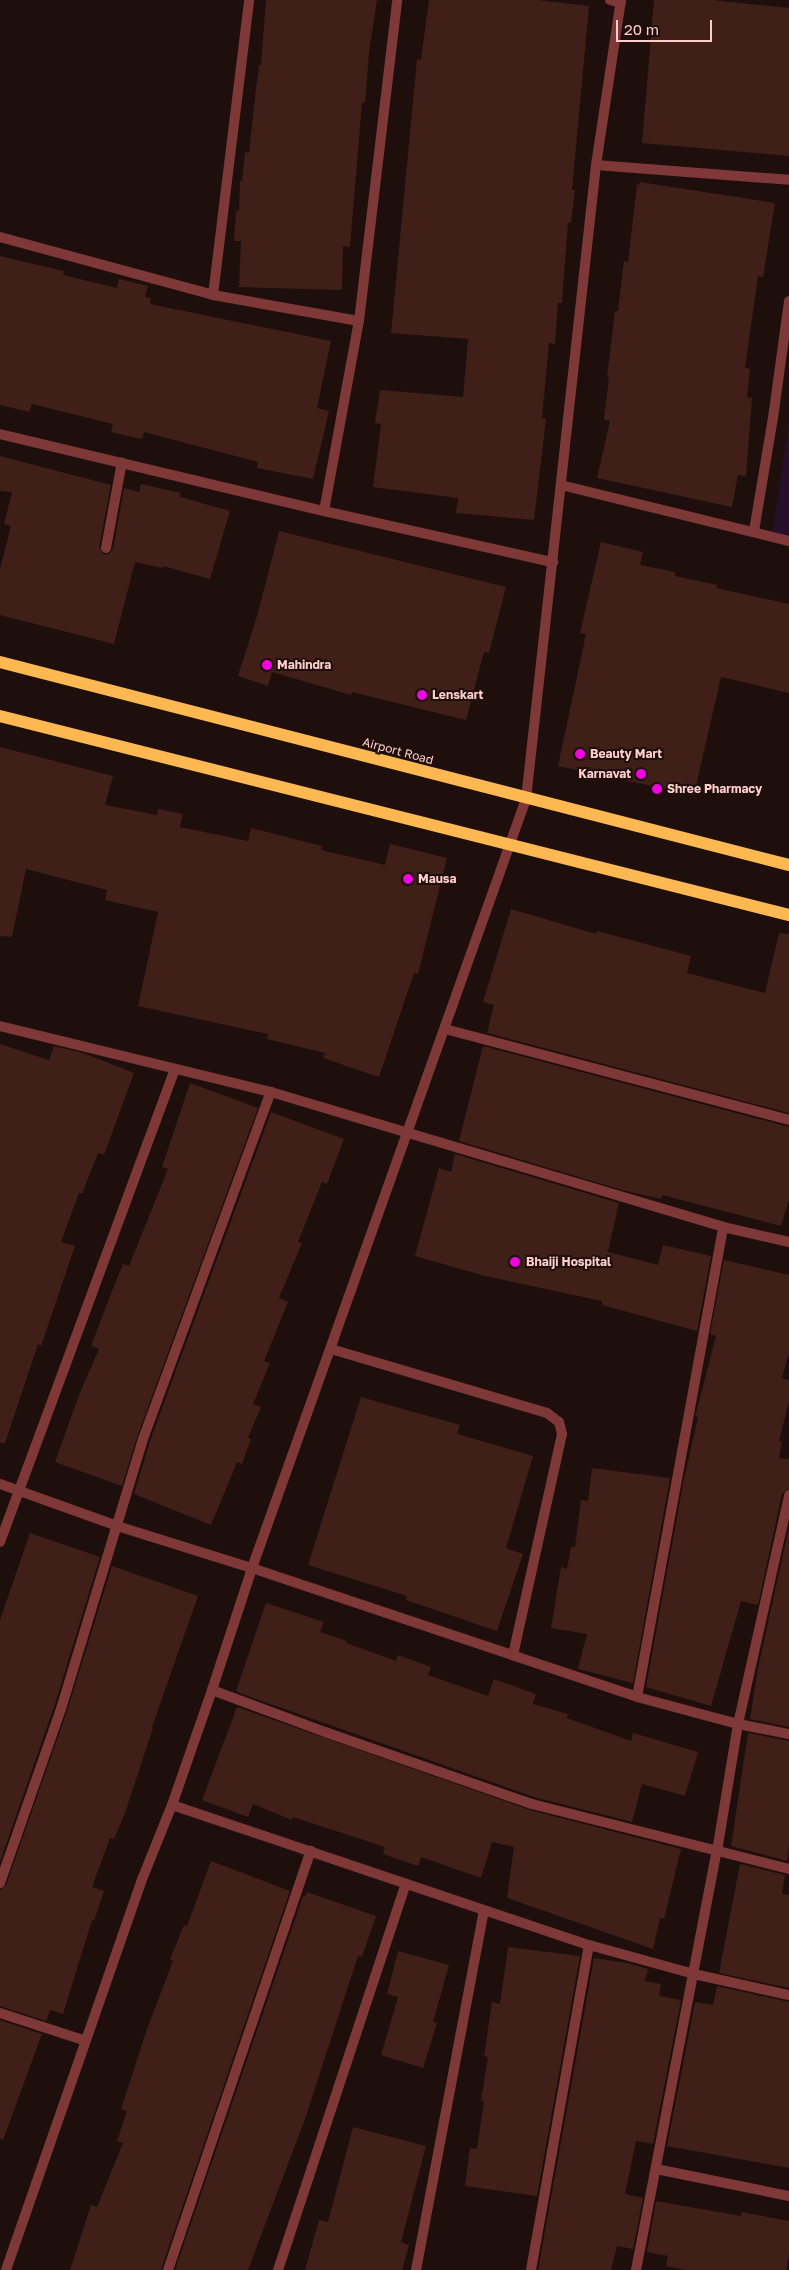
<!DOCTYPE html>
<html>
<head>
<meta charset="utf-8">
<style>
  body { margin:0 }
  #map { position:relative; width:789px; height:2270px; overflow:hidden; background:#1e0f0c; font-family:"Golos Text",sans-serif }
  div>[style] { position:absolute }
  .green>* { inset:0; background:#260f28 }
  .building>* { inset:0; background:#3f1f18 }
  .service>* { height:10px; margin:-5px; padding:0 5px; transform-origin:5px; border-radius:5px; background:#7d3837 }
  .minor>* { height:10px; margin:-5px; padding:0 5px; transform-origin:5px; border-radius:5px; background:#7d3837 }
  .tertiary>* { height:10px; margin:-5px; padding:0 5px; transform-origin:5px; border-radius:5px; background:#7d3837 }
  .primary>* { height:12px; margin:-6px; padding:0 6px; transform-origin:6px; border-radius:6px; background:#fdb852 }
  .dots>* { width:14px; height:14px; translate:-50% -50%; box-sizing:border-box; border:2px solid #1e0f0c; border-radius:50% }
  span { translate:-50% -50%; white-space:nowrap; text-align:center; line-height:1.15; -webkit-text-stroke:4px #1e0f0c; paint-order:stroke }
  .poi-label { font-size:12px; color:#ffceca; font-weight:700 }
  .left { translate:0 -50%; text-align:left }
  .right { translate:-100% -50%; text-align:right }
  .street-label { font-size:12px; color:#ffceca }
  .scale { position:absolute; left:616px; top:20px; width:96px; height:22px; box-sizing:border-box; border:2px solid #ffceca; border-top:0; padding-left:6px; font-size:15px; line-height:18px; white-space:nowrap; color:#ffceca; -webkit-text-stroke:4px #1e0f0c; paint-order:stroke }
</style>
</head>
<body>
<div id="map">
  <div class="green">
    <i style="clip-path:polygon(789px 421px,789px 546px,771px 542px)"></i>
  </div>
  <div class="building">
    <i style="clip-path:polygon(266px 0,377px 0,369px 53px,365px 103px,362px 102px,350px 247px,343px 246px,342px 290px,239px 287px,241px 241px,234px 241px,236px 211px,239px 211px,240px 181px,242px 181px,245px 152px,249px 153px,256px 89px,259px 65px,261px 65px)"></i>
    <i style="clip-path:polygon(429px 0,537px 0,589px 6px,572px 190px,575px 190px,571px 223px,568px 222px,562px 303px,558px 303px,555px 344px,549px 343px,542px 418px,546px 419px,534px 520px,456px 513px,458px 498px,373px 487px,381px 424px,375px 423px,380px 390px,463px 397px,468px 339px,391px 333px,417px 59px,421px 60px)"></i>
    <i style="clip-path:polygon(654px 0,712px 0,789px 8px,789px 156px,642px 143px)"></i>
    <i style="clip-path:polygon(640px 182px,775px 203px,763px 277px,758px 276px,745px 368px,750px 369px,747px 397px,752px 398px,746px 476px,738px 475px,732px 507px,597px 478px,610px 421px,604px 420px,609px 377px,607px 377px,615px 311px,618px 311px,624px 261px,628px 262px,637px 184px,639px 185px)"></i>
    <i style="clip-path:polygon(0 256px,64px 271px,63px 275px,117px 288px,119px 279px,148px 286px,145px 297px,151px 298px,150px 304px,331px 341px,317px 408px,329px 411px,313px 479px,257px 468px,258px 462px,144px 432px,142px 439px,111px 432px,113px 424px,32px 404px,29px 412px,0 405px)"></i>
    <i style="clip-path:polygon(0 456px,111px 485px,99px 547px,104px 555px,109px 554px,113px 549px,124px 488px,139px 492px,141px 484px,181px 493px,180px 497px,230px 511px,210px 579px,163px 566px,163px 568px,135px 562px,114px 644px,0 615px,0 569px,11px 526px,4px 524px,12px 492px,0 491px)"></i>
    <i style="clip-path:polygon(279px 531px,506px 587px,489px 653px,484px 652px,466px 720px,352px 692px,351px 695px,272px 672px,268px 686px,238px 676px,258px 613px)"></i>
    <i style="clip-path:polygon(601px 542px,643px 552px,640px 565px,675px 572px,675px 576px,717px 585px,716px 588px,789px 604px,789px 693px,721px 677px,694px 795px,558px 766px,586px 634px,580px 633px)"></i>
    <i style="clip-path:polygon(0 747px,113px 776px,105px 805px,157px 815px,158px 809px,183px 814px,180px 827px,248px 841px,251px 828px,322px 846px,321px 850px,385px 865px,390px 844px,447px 858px,418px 974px,414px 973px,379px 1077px,323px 1058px,325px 1053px,267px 1039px,268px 1034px,138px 1006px,158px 912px,105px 900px,107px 890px,26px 869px,12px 937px,0 936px)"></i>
    <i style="clip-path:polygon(511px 909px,596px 934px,597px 931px,691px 956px,687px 973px,765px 993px,779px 933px,789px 934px,789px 1113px,487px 1033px,494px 1005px,483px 1002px)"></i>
    <i style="clip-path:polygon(0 1044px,49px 1060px,54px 1046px,83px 1053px,134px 1073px,104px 1155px,98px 1153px,82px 1194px,79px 1193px,61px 1242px,75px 1246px,41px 1346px,38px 1344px,5px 1443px,0 1443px)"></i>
    <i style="clip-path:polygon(483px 1046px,789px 1127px,789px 1199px,781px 1226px,662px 1195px,661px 1199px,622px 1190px,459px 1141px)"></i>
    <i style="clip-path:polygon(190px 1083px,258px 1108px,137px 1437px,122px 1486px,55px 1462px,79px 1395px,99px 1349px,91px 1346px,110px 1296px,123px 1264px,129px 1266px,168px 1169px,162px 1167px)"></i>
    <i style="clip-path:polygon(271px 1112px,344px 1139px,327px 1184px,322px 1182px,298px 1242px,302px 1243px,279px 1298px,288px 1302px,264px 1361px,270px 1363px,253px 1404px,261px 1407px,248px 1438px,251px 1439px,242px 1464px,237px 1462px,211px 1525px,134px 1494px,150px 1441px)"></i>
    <i style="clip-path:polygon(455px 1154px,619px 1203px,608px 1252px,658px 1265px,663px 1245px,711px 1256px,697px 1331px,602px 1305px,602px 1301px,485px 1276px,415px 1256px,439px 1168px,451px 1172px)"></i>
    <i style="clip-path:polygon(724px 1260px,789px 1275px,789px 1353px,782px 1378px,789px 1380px,789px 1401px,779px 1441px,782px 1442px,779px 1458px,789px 1459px,789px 1488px,782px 1494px,758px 1605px,741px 1601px,711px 1706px,646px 1687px,684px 1479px,698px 1417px,695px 1416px,696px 1413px,716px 1336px,710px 1334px)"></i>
    <i style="clip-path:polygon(361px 1397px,460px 1425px,457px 1434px,533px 1456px,506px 1548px,523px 1554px,497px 1631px,406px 1600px,407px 1596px,308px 1565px)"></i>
    <i style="clip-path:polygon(592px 1468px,670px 1478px,633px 1683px,578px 1669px,587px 1634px,551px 1628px,561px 1567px,567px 1569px,571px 1547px,575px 1547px,581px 1500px,588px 1501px)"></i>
    <i style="clip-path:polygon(789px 1527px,789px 1727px,750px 1719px,758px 1668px)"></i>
    <i style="clip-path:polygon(30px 1533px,100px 1557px,54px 1707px,0 1862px,0 1620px)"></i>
    <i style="clip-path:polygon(112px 1566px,198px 1596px,152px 1727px,153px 1728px,125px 1813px,114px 1839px,110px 1838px,92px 1887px,104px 1891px,94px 1921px,92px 1920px,63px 2014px,50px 2010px,46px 2021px,0 2006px,0 1890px,6px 1885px,67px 1711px)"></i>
    <i style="clip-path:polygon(266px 1603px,324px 1622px,320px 1632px,347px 1641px,346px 1643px,396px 1661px,398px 1655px,431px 1667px,428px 1675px,488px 1696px,494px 1679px,536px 1694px,533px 1704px,568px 1714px,567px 1718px,631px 1741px,633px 1733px,698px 1752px,685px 1796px,642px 1784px,632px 1822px,534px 1797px,242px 1694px,236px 1691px)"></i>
    <i style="clip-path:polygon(237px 1707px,530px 1810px,681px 1849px,664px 1919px,660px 1918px,653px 1949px,507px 1898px,514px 1847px,492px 1842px,481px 1878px,421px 1857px,418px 1866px,383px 1854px,385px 1847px,293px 1817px,292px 1820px,253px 1804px,248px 1817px,202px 1800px)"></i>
    <i style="clip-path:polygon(748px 1733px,789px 1741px,789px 1845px,787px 1861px,731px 1846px)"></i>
    <i style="clip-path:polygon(211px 1861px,290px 1891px,161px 2270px,70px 2270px,91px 2205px,97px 2207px,123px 2143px,117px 2141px,127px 2111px,121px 2109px,147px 2029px,173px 1961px,170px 1959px,184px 1925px,187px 1926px)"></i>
    <i style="clip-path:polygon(740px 1864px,785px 1875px,782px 1894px,789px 1895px,789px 1988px,719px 1973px)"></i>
    <i style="clip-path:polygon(307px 1892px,376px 1916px,362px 1957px,358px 1956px,305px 2119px,248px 2270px,175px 2270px,303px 1896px,305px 1896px)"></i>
    <i style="clip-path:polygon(508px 1947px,580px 1956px,537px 2196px,465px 2186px,470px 2148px,477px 2149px,484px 2101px,481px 2101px,488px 2057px,484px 2056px,492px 2002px,500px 2004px)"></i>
    <i style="clip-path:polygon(398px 1951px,449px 1965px,433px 2022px,437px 2023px,423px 2068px,381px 2055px,398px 1997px,387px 1994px)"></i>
    <i style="clip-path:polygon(594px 1958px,627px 1963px,648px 1969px,645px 1981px,661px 1984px,659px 1996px,681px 2000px,653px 2144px,636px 2141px,625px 2194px,643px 2198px,633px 2249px,617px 2246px,611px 2270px,538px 2270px)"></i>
    <i style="clip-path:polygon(717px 1986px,789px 2002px,789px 2168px,667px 2146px,695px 2002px,713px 2005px)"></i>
    <i style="clip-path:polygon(0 2020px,42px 2034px,3px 2140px,0 2139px)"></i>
    <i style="clip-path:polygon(353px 2127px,426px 2146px,401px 2242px,409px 2245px,402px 2270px,305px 2270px,319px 2220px,328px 2222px)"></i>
    <i style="clip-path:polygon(656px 2201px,741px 2216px,741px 2212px,789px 2221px,789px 2254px,786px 2270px,686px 2270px,666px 2266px,668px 2256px,647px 2252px)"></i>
  </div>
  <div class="service">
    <i style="left:168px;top:2270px;width:443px;rotate:-71.2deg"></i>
  </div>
  <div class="minor">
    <i style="left:610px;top:0;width:11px;rotate:15deg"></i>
    <i style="left:596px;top:165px;width:194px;rotate:4.4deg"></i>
    <i style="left:0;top:237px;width:221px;rotate:15.2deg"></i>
    <i style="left:213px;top:295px;width:148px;rotate:10.1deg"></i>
    <i style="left:213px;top:295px;width:297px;rotate:-83deg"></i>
    <i style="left:0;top:434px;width:333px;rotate:13.4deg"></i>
    <i style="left:324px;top:511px;width:235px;rotate:12.6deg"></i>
    <i style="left:561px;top:485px;width:235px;rotate:13.8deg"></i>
    <i style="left:324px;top:511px;width:193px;rotate:-79.6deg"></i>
    <i style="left:359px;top:321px;width:323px;rotate:-83.2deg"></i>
    <i style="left:754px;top:531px;width:115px;rotate:-80.5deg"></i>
    <i style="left:773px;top:418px;width:118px;rotate:-82.2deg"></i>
    <i style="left:106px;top:548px;width:87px;rotate:-79.5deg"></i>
    <i style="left:526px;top:799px;width:638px;rotate:-83.7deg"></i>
    <i style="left:596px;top:165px;width:167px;rotate:-81.4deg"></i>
    <i style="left:0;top:1026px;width:279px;rotate:13.7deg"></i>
    <i style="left:271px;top:1092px;width:472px;rotate:16.6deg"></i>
    <i style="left:723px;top:1227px;width:68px;rotate:12.8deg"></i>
    <i style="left:445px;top:1029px;width:356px;rotate:14.8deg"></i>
    <i style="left:331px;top:1349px;width:225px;rotate:16.5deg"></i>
    <i style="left:547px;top:1413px;width:15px;rotate:37deg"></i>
    <i style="left:559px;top:1422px;width:12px;rotate:76deg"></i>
    <i style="left:562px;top:1434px;width:226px;rotate:102.5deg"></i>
    <i style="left:0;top:1484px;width:124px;rotate:19.7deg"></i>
    <i style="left:117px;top:1526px;width:141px;rotate:17.3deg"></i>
    <i style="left:252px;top:1568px;width:406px;rotate:18.5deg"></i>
    <i style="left:637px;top:1697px;width:105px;rotate:15deg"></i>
    <i style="left:738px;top:1724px;width:52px;rotate:11.1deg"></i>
    <i style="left:0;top:1542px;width:504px;rotate:-69.7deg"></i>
    <i style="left:212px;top:1690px;width:121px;rotate:20.4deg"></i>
    <i style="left:325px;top:1732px;width:219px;rotate:19.2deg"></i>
    <i style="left:532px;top:1804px;width:265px;rotate:14.2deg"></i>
    <i style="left:637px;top:1697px;width:478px;rotate:-79.6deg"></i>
    <i style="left:172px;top:1805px;width:440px;rotate:18.6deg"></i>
    <i style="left:589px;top:1945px;width:109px;rotate:15.4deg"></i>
    <i style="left:694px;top:1974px;width:97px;rotate:12.5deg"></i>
    <i style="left:0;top:1883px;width:184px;rotate:-70.7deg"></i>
    <i style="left:61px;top:1709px;width:282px;rotate:-73.1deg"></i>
    <i style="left:143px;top:1439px;width:370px;rotate:-69.8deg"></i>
    <i style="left:0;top:2013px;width:90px;rotate:18deg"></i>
    <i style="left:656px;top:2169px;width:136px;rotate:11.5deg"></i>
    <i style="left:278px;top:2270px;width:407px;rotate:-71.7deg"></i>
    <i style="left:416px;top:2270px;width:365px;rotate:-79.3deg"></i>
    <i style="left:531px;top:2270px;width:330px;rotate:-79.9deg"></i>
    <i style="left:636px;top:2270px;width:427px;rotate:-79.1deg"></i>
    <i style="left:717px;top:1851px;width:129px;rotate:-80.6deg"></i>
    <i style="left:738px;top:1724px;width:235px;rotate:-77.4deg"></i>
  </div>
  <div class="tertiary">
    <i style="left:6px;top:2270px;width:416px;rotate:-70.8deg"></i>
    <i style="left:143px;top:1877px;width:78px;rotate:-68.1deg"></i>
    <i style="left:172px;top:1805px;width:122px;rotate:-70.8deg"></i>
    <i style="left:212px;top:1690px;width:128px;rotate:-71.8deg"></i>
    <i style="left:252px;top:1568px;width:816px;rotate:-70.39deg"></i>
  </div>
  <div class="primary">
    <i style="left:0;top:662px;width:815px;rotate:14.43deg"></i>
    <i style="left:0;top:716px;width:814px;rotate:14.16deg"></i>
  </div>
  <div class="dots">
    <i style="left:267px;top:665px;background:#f202e2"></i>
    <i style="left:422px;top:695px;background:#f202e2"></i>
    <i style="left:580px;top:754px;background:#f202e2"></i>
    <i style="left:641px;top:774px;background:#f202e2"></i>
    <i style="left:657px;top:789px;background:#f202e2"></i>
    <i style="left:408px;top:879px;background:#f202e2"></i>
    <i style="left:515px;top:1262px;background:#f202e2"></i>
  </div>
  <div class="poi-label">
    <span class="left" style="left:277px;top:665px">Mahindra</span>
    <span class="left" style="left:432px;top:695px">Lenskart</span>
    <span class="left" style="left:590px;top:754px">Beauty Mart</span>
    <span class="right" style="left:631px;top:774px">Karnavat</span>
    <span class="left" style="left:667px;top:789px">Shree Pharmacy</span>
    <span class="left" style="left:418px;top:879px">Mausa</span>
    <span class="left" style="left:526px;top:1262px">Bhaiji Hospital</span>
  </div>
  <div class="street-label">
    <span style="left:398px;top:751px;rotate:15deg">Airport Road</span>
  </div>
  <div class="scale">20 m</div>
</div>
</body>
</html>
